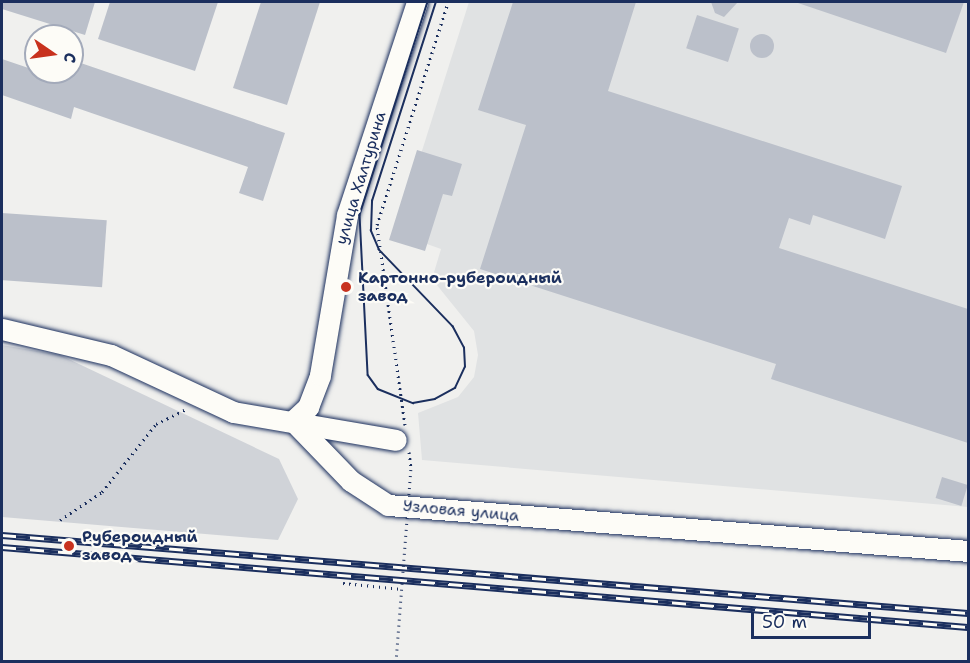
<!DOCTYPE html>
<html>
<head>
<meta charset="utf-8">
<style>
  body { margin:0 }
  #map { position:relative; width:970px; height:663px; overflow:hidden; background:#f0f0ee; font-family:"Shantell Sans",sans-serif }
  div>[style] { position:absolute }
  .built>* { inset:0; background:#e0e2e3 }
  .green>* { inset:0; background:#d0d3d8 }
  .building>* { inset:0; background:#bbc0ca; transform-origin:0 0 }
  .round { border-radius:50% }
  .path>* { height:3px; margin-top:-1.5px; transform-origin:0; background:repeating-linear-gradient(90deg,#1b2f5e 0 1.5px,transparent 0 6px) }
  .roads { filter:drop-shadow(0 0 2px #1b2f5e) drop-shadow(0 0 2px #1b2f5e) }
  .minor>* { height:21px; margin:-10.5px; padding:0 10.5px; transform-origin:10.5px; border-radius:10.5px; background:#fdfcf7 }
  .tram>* { height:1.5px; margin:-0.75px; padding:0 0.75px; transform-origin:0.75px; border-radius:0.75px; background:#1b2f5e }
  .rail>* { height:7px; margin-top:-3.5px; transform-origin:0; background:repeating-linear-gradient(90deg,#fdfcf7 0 14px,#1b2f5e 0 28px); box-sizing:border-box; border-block:2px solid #1b2f5e }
  .path-bridge>* { height:3px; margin-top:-1.5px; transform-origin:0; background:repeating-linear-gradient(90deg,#1b2f5e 0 1.5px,transparent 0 6px) }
  .dots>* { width:16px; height:16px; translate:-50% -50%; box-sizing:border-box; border:3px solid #fdfcf7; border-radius:50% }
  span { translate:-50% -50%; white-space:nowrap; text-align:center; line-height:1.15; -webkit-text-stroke:4.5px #fdfcf7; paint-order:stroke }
  .street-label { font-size:16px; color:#1b2f5e }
  .poi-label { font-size:16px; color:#1b2f5e; font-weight:700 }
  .left { translate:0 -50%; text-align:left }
  .frame { position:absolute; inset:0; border:3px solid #1b2f5e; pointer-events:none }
  .north { position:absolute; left:24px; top:24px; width:60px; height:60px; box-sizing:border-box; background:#fdfcf7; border:2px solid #a3aaba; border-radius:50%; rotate:103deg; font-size:16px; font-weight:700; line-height:24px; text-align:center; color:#1b2f5e }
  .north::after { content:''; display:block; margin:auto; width:21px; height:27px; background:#c8321e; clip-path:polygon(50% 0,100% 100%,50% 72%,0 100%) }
  .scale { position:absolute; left:751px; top:612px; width:120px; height:27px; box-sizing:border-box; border:3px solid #1b2f5e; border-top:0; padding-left:8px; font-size:18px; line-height:21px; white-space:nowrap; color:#1b2f5e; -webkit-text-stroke:4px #fdfcf7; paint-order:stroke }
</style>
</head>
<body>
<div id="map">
  <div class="built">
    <i style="clip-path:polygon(469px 2px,968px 2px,968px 507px,422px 460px,418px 413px,458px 397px,474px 377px,478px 355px,474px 331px,432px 279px,441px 249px,396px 233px)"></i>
  </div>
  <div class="green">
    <i style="clip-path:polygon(2px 345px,60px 355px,279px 459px,298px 499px,278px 540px,2px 517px)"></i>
  </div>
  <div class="building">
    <i style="clip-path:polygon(2px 2px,95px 2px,85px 35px,2px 9px)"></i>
    <i style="clip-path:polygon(110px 2px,218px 2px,195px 71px,98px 39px)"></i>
    <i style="clip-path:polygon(261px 2px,320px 2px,287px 105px,233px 88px)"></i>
    <i style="clip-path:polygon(513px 2px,636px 2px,608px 91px,902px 186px,885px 239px,813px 215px,810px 225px,789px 218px,779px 248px,968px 309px,968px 443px,771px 379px,776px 364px,480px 269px,526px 125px,478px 110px)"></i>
    <i style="clip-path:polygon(711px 2px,738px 2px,724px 17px,715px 13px)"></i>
    <i style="clip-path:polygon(795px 2px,964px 2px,946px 53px)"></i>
    <i style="left:697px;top:15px;width:44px;height:35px;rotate:18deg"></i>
    <i class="round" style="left:750px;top:34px;width:24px;height:24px"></i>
    <i style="clip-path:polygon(2px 59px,52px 76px,72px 72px,72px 60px,285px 133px,263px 201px,239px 193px,248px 167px,74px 107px,71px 119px,2px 95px)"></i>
    <i style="clip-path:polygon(417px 150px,462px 164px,452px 196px,443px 194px,425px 251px,389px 240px)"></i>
    <i style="left:2px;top:213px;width:105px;height:67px;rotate:4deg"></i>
    <i style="left:942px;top:477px;width:27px;height:22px;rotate:17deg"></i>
  </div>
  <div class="path">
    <i style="left:405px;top:425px;width:202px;rotate:-98deg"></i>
    <i style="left:377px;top:225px;width:234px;rotate:-72.3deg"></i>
    <i style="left:409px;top:452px;width:16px;rotate:83deg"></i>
    <i style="left:60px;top:520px;width:50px;rotate:-33.7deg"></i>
    <i style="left:102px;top:492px;width:87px;rotate:-51.5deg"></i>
    <i style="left:156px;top:424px;width:32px;rotate:-26deg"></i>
    <i style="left:343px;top:583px;width:59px;rotate:5.8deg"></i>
  </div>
  <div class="roads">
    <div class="minor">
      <i style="left:2px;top:329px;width:112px;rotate:13.4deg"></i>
      <i style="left:111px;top:355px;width:135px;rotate:25deg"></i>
      <i style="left:233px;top:412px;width:165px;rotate:9.7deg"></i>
      <i style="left:293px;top:421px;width:83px;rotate:46deg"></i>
      <i style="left:351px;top:481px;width:44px;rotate:33deg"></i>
      <i style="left:388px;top:505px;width:582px;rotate:4.53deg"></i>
      <i style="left:293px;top:421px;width:21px;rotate:-43deg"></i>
      <i style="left:308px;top:407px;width:34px;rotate:-69deg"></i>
      <i style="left:320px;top:375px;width:162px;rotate:-80.4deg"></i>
      <i style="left:347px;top:215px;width:224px;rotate:-71.8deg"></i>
    </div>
  </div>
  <div class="tram">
    <i style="left:428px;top:2px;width:224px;rotate:107.7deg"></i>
    <i style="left:360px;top:215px;width:160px;rotate:87.1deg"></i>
    <i style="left:368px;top:375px;width:17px;rotate:54deg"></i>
    <i style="left:378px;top:389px;width:38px;rotate:22deg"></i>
    <i style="left:413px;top:403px;width:22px;rotate:-10deg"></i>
    <i style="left:435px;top:399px;width:23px;rotate:-29deg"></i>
    <i style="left:455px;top:388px;width:23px;rotate:-65deg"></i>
    <i style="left:465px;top:367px;width:19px;rotate:-93deg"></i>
    <i style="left:464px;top:348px;width:24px;rotate:-118deg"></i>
    <i style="left:453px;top:327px;width:107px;rotate:-133.9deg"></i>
    <i style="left:379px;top:250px;width:21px;rotate:-113deg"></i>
    <i style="left:371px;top:231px;width:30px;rotate:-88deg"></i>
    <i style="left:372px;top:201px;width:209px;rotate:-72.2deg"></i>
  </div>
  <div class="rail">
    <i style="left:2px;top:535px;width:969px;rotate:4.62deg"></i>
    <i style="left:2px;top:547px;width:969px;rotate:4.73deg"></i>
  </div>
  <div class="path-bridge">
    <i style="left:396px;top:662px;width:195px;rotate:-85.6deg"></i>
  </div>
  <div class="dots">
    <i style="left:346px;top:287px;background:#c8321e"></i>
    <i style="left:69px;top:546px;background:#c8321e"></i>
  </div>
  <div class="street-label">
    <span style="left:361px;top:178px;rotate:-73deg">улица Халтурина</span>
    <span style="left:461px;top:511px;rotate:5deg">Узловая улица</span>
  </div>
  <div class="poi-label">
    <span class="left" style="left:358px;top:287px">Картонно-рубероидный<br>завод</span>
    <span class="left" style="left:82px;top:546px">Рубероидный<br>завод</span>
  </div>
  <div class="frame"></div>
  <div class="north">С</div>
  <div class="scale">50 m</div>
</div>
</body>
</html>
